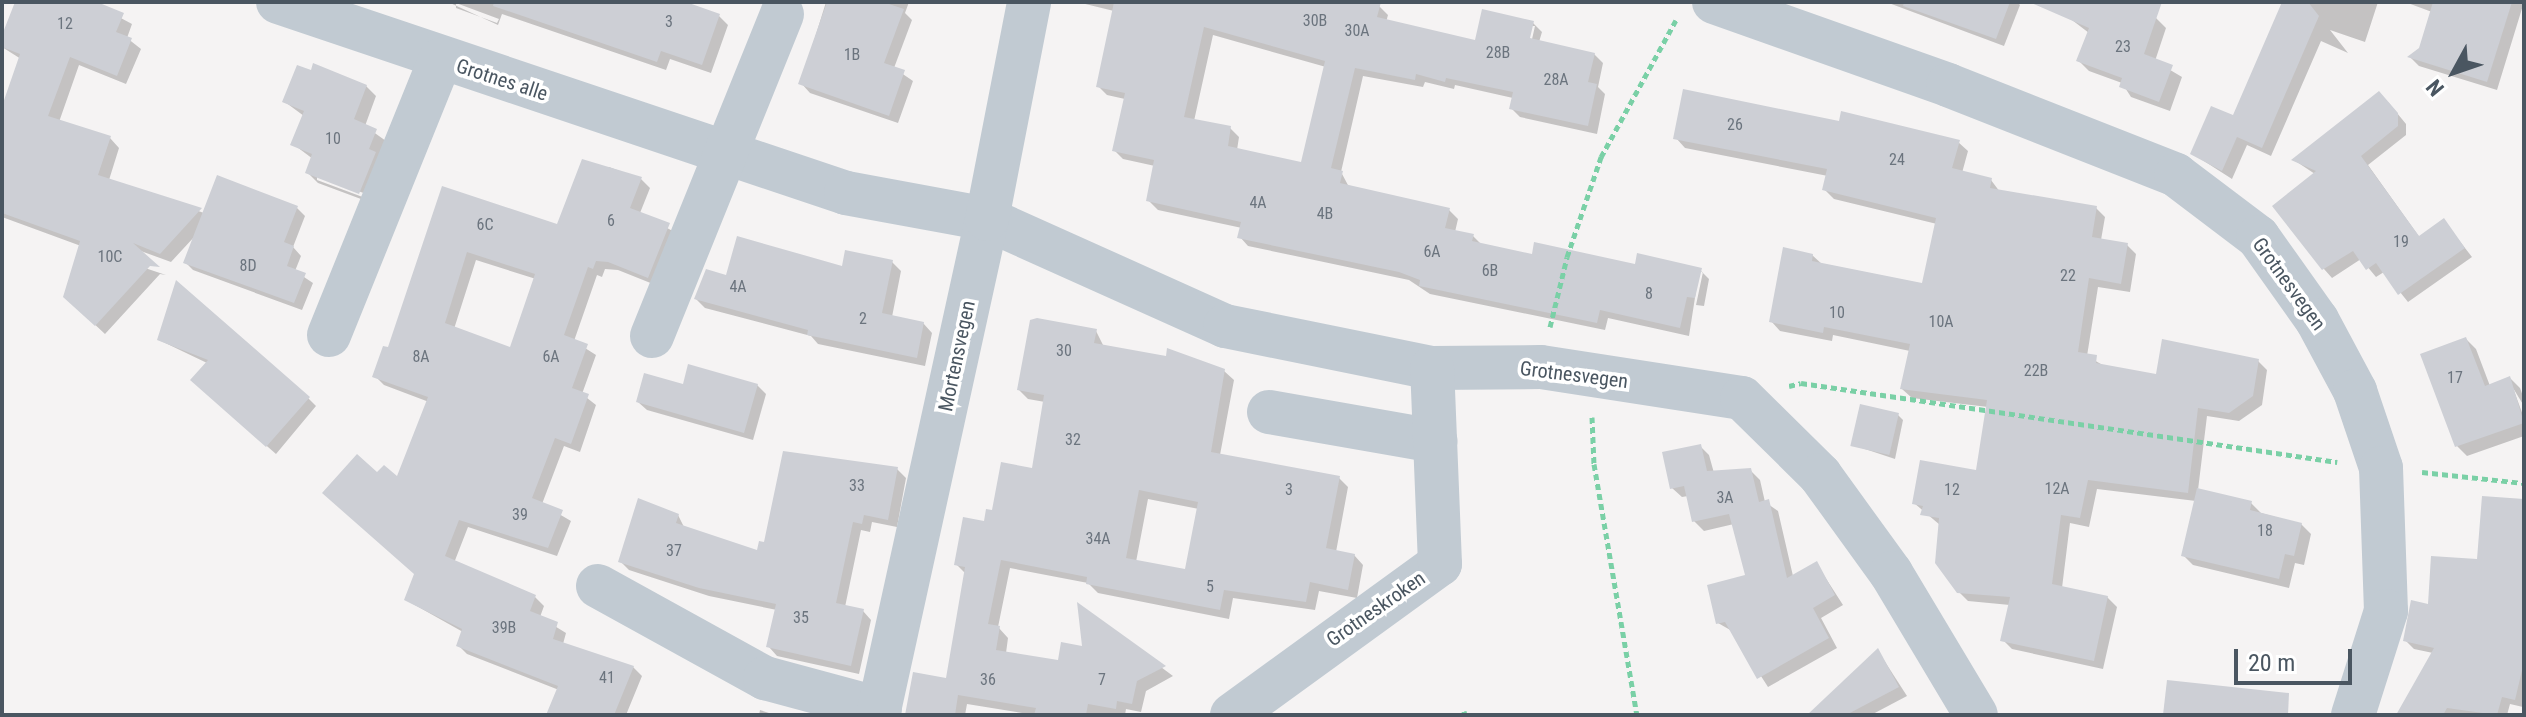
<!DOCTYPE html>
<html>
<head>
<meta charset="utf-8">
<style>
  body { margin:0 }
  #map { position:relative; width:2526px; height:717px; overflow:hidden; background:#f5f3f3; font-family:"Roboto Condensed",sans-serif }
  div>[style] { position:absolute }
  .shadow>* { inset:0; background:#0003 }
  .building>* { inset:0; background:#cdcfd5; transform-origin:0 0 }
  .path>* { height:5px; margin-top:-2.5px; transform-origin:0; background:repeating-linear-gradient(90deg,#7ad0a6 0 6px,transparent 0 10px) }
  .minor>* { height:44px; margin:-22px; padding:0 22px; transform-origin:22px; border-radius:22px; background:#c1cad2 }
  span { translate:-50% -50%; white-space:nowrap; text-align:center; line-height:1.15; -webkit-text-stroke:7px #fff; paint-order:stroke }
  .number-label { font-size:16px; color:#6b747e }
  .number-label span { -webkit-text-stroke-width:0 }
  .street-label { font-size:20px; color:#4a5661 }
  .frame { position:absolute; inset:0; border:4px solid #4a5661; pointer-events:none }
  .north { position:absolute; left:2414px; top:32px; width:80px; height:80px; -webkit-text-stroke:6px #fff; paint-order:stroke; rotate:230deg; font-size:22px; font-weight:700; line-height:32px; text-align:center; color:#4a5661 }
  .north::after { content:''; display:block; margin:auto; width:28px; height:36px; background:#4a5661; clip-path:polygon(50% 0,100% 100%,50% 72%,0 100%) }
  .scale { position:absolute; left:2234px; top:649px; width:118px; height:36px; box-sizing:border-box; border:4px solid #4a5661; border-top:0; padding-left:10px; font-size:24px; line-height:28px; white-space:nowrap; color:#4a5661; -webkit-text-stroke:6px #fff; paint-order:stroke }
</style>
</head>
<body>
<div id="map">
  <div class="shadow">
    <i style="clip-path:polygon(17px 2px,91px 2px,132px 24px,127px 38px,141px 49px,126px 84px,79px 65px,59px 122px,110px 138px,119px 148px,109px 180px,204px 213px,297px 208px,305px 216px,293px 247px,301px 256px,295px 271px,313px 283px,302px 310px,193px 270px,185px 262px,195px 236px,171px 262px,138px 250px,139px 266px,166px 275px,160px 274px,105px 334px,75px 306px,81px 246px,2px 217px,2px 112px,21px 59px,2px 47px,2px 40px)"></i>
    <i style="clip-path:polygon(evenodd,448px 2px,680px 2px,719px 16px,728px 25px,711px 73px,670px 59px,666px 70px,502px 14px,498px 25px,448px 2px,456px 3px,499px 19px,497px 23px,456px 8px,456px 3px)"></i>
    <i style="clip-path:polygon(826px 2px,909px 2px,905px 13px,912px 20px,894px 68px,913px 81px,898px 123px,810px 93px,801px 83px)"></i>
    <i style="clip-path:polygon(evenodd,1077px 2px,1362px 2px,1379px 6px,1388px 15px,1386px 22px,1477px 42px,1533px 23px,1542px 32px,1539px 42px,1594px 54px,1603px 63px,1598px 87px,1605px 94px,1597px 134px,1520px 117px,1511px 108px,1513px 98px,1455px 85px,1454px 89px,1425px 82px,1423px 87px,1363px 76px,1341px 172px,1349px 187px,1449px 210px,1458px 219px,1455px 232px,1473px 236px,1483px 246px,1533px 256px,1700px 270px,1709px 279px,1704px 306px,1696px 305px,1703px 272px,1699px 272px,1689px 336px,1608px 318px,1605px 330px,1430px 294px,1409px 280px,1248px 246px,1240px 237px,1242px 228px,1158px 210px,1149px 201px,1155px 166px,1123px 159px,1114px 150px,1125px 99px,1107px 95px,1098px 86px,1114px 11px,1077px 2px,1531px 26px,1535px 26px,1530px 48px,1526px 48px,1531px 26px,1077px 2px,1213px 35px,1326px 67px,1302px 164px,1237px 150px,1239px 137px,1230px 128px,1194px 121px,1213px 35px)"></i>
    <i style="clip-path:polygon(1886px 2px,2017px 2px,2020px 5px,2004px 46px)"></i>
    <i style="clip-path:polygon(2079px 2px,2112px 2px,2156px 18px,2166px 28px,2155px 61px,2182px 77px,2170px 111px,2131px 97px,2122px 83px,2089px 71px,2079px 61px,2089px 33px,2072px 20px)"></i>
    <i style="clip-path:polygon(2283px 2px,2378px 2px,2365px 42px,2330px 30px,2348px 53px,2321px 41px,2271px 156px,2247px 145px,2232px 179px,2193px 154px,2234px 117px)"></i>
    <i style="clip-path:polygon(2405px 2px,2524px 2px,2497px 90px,2419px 66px,2410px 57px,2421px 49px,2432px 12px)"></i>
    <i style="clip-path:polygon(evenodd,366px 86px,376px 96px,365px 126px,386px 141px,369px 202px,318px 183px,308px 173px,313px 159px,293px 144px,304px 116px,285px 102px,366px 86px,317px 176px,369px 195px,368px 199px,317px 180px,317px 176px)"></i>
    <i style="clip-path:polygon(2388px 102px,2406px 124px,2406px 135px,2368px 165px,2420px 238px,2444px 221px,2472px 257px,2408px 302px,2384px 272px,2376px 277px,2361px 259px,2332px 278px,2324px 269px,2315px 174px,2294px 160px)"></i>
    <i style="clip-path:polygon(1840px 123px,1958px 142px,1968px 151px,1962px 173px,1991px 180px,2000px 192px,2096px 208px,2105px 217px,2101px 240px,2127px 245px,2136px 254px,2130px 292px,2098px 287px,2087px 356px,2106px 367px,2158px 376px,2258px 361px,2267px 370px,2262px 405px,2239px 421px,2207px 416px,2198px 490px,2251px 503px,2261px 513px,2301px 524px,2311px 534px,2304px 565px,2295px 563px,2289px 588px,2193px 565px,2183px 555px,2196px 501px,2097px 489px,2089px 527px,2070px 523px,2062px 588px,2107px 597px,2117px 607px,2103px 669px,2012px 649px,2003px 640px,2010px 605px,1968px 601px,1958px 591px,1940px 525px,1914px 503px,1977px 473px,1988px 407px,1912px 398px,1902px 389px,1910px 351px,1833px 335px,1832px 341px,1780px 331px,1771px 321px,1812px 255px,1823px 265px,1924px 285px,1937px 224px,1834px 199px,1824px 189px,1828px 176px,1685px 148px,1676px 138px)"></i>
    <i style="clip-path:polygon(evenodd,609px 167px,641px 179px,650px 188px,640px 213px,678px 234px,658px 286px,618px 270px,605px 269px,602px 277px,597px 275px,574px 341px,596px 355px,582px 394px,596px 405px,580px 452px,564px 446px,542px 504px,571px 521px,557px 556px,468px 527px,454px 563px,535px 597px,544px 606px,540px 617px,566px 633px,563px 644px,633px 667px,642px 676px,626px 715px,560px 715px,559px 690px,467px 654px,458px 645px,463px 632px,406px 600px,416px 574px,377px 475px,397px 480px,429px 402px,384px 385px,375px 376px,389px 350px,443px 189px,558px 227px,609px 167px,476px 260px,536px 279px,511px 350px,454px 329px,476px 260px)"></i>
    <i style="clip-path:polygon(892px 262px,901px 271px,892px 317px,923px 323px,932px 333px,925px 366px,818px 344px,811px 336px,705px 308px,696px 299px,727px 277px)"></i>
    <i style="clip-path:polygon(evenodd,1096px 331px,1104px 347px,1224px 371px,1234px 380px,1220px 455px,1339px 478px,1348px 487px,1336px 552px,1354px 555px,1363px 565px,1357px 598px,1319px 591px,1315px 610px,1233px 598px,1229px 619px,1098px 593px,1088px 583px,1010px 568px,998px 627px,1008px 638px,1006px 653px,1059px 663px,1085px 648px,1079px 606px,1173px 676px,1146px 691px,1141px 712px,1126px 709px,1125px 715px,1034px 715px,967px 704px,965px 715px,908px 715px,948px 680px,966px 574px,956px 564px,993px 512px,1033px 471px,1045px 402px,1028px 399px,1019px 390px,1096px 331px,1148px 499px,1199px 509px,1186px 571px,1136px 562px,1148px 499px)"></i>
    <i style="clip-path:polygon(2466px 339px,2476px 349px,2490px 386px,2510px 378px,2520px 388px,2524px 399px,2524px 406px,2513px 388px,2524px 418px,2524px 436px,2467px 456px,2457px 446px)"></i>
    <i style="clip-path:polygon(159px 340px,308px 398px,316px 406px,276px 454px,201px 388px,207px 363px)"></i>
    <i style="clip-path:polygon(757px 385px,766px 394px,753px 440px,647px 410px,638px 402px,685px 386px)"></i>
    <i style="clip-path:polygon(1898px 415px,1903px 420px,1895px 459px,1853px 445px)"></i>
    <i style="clip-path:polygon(1700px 446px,1709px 455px,1714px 473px,1750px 470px,1760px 480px,1765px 502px,1778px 511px,1793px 576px,1816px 563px,1843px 605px,1821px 618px,1837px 648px,1768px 687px,1732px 631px,1718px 623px,1747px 577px,1734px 524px,1704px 531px,1694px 521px,1688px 496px,1682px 497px,1672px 488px)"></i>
    <i style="clip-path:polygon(897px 469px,906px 478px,897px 527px,872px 522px,870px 532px,861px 530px,845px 607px,863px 611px,871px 620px,859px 674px,777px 656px,769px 647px,777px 610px,709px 596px,629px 570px,620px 561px,678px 515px,685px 529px,758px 553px)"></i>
    <i style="clip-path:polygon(2524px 501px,2523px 707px,2510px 704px,2507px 715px,2398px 715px,2433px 653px,2414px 649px,2405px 640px,2430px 606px,2479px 561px)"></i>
    <i style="clip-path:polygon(1878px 651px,1907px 696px,1871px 715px,1810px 715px)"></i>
    <i style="clip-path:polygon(760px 710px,775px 715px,759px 715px)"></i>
  </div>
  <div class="building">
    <i style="clip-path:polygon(15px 2px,97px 2px,124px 13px,116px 32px,132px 38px,117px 76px,70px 57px,48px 116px,111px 136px,98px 175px,202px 208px,160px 254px,133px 243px,160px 267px,150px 266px,95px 326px,63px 297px,80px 241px,2px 213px,2px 106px,20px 54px,2px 47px,2px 35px)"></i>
    <i style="clip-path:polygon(494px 2px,686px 2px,720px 14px,702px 65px,661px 51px,657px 62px,493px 6px)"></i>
    <i style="clip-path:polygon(827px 2px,883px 2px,904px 9px,884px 63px,905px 70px,889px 116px,798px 84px)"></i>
    <i style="clip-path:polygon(evenodd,1114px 2px,1381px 2px,1377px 17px,1475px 40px,1482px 9px,1534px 21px,1530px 38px,1595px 53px,1588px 82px,1597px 84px,1588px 126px,1509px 109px,1513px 92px,1446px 78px,1445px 82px,1416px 74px,1415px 80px,1355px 68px,1331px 168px,1343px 171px,1340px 183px,1450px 208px,1445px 228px,1474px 234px,1472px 241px,1532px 254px,1534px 242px,1635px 264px,1637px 253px,1702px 268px,1695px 298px,1687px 297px,1680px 328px,1600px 310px,1597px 323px,1419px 286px,1420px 280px,1399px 272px,1237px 238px,1241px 222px,1146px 201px,1154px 160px,1112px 151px,1125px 93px,1096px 87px,1114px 2px,1204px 27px,1325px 61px,1301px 162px,1228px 146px,1231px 126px,1184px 117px,1204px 27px)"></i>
    <i style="clip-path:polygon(1904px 2px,2010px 2px,1996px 39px,1903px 6px)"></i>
    <i style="clip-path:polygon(2029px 2px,2162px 2px,2144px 54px,2173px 65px,2159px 102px,2119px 87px,2122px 78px,2076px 61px,2089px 28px)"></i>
    <i style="clip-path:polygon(2282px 2px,2308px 2px,2319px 16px,2262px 148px,2237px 137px,2222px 171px,2190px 154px,2211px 106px,2233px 115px)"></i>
    <i style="clip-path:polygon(2433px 2px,2512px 2px,2487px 82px,2407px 57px,2419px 48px)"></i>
    <i style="clip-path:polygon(313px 63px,367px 85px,354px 119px,377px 129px,369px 149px,376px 152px,359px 194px,305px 173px,312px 154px,290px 145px,304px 111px,282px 102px,297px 65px,311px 70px)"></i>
    <i style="clip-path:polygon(1683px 89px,1839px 121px,1841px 111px,1960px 140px,1952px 168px,1992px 178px,1990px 188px,2097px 206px,2092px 237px,2128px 243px,2121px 284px,2089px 278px,2078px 352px,2097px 355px,2096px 363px,2156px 374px,2162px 339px,2259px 359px,2253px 396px,2229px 413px,2198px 408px,2188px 493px,2088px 480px,2080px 518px,2061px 515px,2052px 584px,2108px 596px,2094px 661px,2000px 641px,2010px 597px,1957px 593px,1935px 563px,1939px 518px,1920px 515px,1923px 506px,1912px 504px,1920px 460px,1976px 470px,1987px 400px,1900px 389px,1910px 344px,1824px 327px,1823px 333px,1769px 322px,1783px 247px,1813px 254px,1812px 261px,1922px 283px,1936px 218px,1822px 190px,1827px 169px,1673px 139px)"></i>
    <i style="clip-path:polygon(2379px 91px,2398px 113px,2398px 126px,2361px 156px,2419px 236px,2444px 218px,2465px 248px,2398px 295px,2376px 263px,2366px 270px,2353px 251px,2322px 270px,2272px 206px,2316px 171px,2291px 160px)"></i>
    <i style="clip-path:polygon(evenodd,582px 159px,642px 177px,630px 208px,670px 223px,648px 278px,608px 262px,596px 261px,593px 269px,588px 267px,564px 335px,588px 344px,572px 388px,589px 394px,571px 444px,555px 438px,532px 498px,563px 510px,548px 548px,459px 520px,445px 556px,536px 595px,530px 611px,558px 622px,553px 639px,634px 666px,614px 715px,546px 715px,558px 686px,456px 646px,462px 629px,404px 600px,414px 574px,322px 493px,357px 454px,377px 472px,384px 465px,397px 476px,428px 397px,372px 377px,383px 346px,388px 347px,442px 186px,557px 224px,582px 159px,467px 252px,535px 274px,510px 347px,445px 323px,467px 252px)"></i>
    <i style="clip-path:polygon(217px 175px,298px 206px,284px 242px,294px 246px,287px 266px,306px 273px,294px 303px,183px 263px)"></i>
    <i style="clip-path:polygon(737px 236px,842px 266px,845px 250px,893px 260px,882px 313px,924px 322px,917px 358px,807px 335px,808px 330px,694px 299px,706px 269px,726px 275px)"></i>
    <i style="clip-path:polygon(176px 280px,310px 397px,266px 447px,190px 380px,208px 360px,157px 340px)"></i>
    <i style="clip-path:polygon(evenodd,1037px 318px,1097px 329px,1094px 343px,1166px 356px,1167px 348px,1225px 369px,1211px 452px,1340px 476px,1326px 548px,1355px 554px,1348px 590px,1310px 582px,1306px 602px,1224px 590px,1220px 610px,1086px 584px,1087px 577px,1001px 560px,988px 624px,1000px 626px,996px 650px,1058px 660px,1061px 642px,1082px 646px,1077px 602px,1166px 666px,1137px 681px,1132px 704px,1117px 701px,1116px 709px,1088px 704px,1086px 715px,1034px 715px,1036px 708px,958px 695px,955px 715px,905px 715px,913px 672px,946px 678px,965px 567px,954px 565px,963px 517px,984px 521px,986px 509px,992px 510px,1001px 462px,1032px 468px,1044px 395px,1017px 390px,1030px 320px,1037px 318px,1139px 490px,1198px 502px,1185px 569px,1126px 558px,1139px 490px)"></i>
    <i style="clip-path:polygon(2466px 337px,2485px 386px,2510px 376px,2524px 423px,2455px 447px,2420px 354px)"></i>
    <i style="clip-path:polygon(688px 364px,758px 384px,744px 433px,636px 402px,644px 373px,683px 384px)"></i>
    <i style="left:1860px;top:404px;width:40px;height:43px;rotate:13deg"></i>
    <i style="clip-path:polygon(1701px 444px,1707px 471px,1751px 468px,1759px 502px,1769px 499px,1787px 578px,1817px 561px,1835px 595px,1813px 608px,1829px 638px,1757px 679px,1725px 622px,1716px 624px,1707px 585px,1745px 575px,1729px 514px,1692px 522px,1684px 486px,1670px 489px,1662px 452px)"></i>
    <i style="clip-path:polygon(783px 451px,898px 467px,888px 520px,864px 515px,862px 524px,853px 522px,836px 603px,864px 609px,851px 666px,766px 647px,776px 604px,699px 588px,618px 562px,638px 498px,679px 514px,676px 523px,757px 550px,759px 541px,764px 542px)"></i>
    <i style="clip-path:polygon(2197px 488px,2252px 501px,2250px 510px,2302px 523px,2294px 556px,2285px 554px,2279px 579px,2181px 556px)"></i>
    <i style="clip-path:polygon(2482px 496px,2524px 499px,2524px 662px,2515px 700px,2502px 697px,2497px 715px,2447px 708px,2443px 715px,2396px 715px,2434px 648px,2403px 641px,2411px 600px,2428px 604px,2431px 556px,2477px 559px)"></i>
    <i style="clip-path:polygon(1878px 648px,1899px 687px,1846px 715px,1807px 715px)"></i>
    <i style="clip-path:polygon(2167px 680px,2289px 693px,2288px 715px,2163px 715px)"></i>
  </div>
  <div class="path">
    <i style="left:1550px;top:327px;width:72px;rotate:-76.3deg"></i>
    <i style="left:1567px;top:257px;width:106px;rotate:-71.2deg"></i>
    <i style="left:1601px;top:157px;width:156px;rotate:-61.3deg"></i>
    <i style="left:1789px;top:386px;width:12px;rotate:-14deg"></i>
    <i style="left:1801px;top:383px;width:542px;rotate:8.38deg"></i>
    <i style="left:1592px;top:417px;width:47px;rotate:87.6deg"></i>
    <i style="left:1594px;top:464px;width:255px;rotate:80.3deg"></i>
    <i style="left:2422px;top:472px;width:103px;rotate:6.2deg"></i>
    <i style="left:1464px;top:711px;width:4px;rotate:76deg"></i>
  </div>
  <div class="minor">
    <i style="left:278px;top:2px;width:599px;rotate:18.59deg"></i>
    <i style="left:846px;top:193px;width:143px;rotate:10.4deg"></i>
    <i style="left:987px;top:219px;width:261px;rotate:24.2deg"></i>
    <i style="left:1225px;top:326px;width:211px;rotate:11.5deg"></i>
    <i style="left:1432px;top:368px;width:109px;rotate:-0.5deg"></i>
    <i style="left:1541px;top:367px;width:203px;rotate:8.8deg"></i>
    <i style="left:1742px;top:398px;width:110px;rotate:44.6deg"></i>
    <i style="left:1820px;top:475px;width:121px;rotate:54.1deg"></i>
    <i style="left:1891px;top:573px;width:165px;rotate:59.1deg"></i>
    <i style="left:1714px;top:2px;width:248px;rotate:19.5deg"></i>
    <i style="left:1948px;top:85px;width:245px;rotate:21.5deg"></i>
    <i style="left:2176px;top:175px;width:103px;rotate:37.1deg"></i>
    <i style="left:2258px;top:237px;width:102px;rotate:54.6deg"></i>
    <i style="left:2317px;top:320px;width:81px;rotate:61.8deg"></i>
    <i style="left:2355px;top:391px;width:81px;rotate:71.3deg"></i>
    <i style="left:2381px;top:468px;width:143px;rotate:88deg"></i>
    <i style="left:2386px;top:611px;width:109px;rotate:107.6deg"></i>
    <i style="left:329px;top:335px;width:297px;rotate:-68deg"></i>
    <i style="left:652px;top:336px;width:347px;rotate:-68deg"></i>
    <i style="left:1269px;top:412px;width:169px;rotate:9.9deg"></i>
    <i style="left:598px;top:586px;width:191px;rotate:28.9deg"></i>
    <i style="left:765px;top:678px;width:119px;rotate:15.1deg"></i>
    <i style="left:878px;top:715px;width:508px;rotate:-77.61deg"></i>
    <i style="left:987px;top:219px;width:221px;rotate:-79deg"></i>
    <i style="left:1232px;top:715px;width:257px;rotate:-36deg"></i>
    <i style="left:1440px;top:564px;width:196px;rotate:-92.3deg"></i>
  </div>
  <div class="number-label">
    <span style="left:1315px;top:21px">30B</span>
    <span style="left:669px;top:22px">3</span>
    <span style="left:65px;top:24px">12</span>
    <span style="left:1357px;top:31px">30A</span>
    <span style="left:2123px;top:47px">23</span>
    <span style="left:1498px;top:53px">28B</span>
    <span style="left:852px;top:55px">1B</span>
    <span style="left:1556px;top:80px">28A</span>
    <span style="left:1735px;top:125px">26</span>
    <span style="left:333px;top:139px">10</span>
    <span style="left:1897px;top:160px">24</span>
    <span style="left:1258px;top:203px">4A</span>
    <span style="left:1325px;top:214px">4B</span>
    <span style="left:611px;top:221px">6</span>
    <span style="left:485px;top:225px">6C</span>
    <span style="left:2401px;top:242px">19</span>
    <span style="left:1432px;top:252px">6A</span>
    <span style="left:110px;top:257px">10C</span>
    <span style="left:248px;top:266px">8D</span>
    <span style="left:1490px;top:271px">6B</span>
    <span style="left:2068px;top:276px">22</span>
    <span style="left:738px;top:287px">4A</span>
    <span style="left:1649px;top:294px">8</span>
    <span style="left:1837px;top:313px">10</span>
    <span style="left:863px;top:319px">2</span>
    <span style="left:1941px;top:322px">10A</span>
    <span style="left:1064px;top:351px">30</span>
    <span style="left:421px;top:357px">8A</span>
    <span style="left:551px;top:357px">6A</span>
    <span style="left:2036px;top:371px">22B</span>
    <span style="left:2455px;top:378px">17</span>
    <span style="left:1073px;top:440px">32</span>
    <span style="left:857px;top:486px">33</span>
    <span style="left:2057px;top:489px">12A</span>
    <span style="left:1289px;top:490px">3</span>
    <span style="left:1952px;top:490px">12</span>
    <span style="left:1725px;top:498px">3A</span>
    <span style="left:520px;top:515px">39</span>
    <span style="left:2265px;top:531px">18</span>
    <span style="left:1098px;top:539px">34A</span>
    <span style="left:674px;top:551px">37</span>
    <span style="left:1210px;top:587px">5</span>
    <span style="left:801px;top:618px">35</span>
    <span style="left:504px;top:628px">39B</span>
    <span style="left:607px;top:678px">41</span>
    <span style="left:988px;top:680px">36</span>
    <span style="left:1102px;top:680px">7</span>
  </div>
  <div class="street-label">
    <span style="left:502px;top:80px;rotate:18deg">Grotnes alle</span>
    <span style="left:2289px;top:284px;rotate:54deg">Grotnesvegen</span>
    <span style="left:957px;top:356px;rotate:-78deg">Mortensvegen</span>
    <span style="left:1574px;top:375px;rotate:7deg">Grotnesvegen</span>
    <span style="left:1376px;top:609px;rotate:-35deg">Grotneskroken</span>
  </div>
  <div class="frame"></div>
  <div class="north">N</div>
  <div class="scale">20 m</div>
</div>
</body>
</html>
